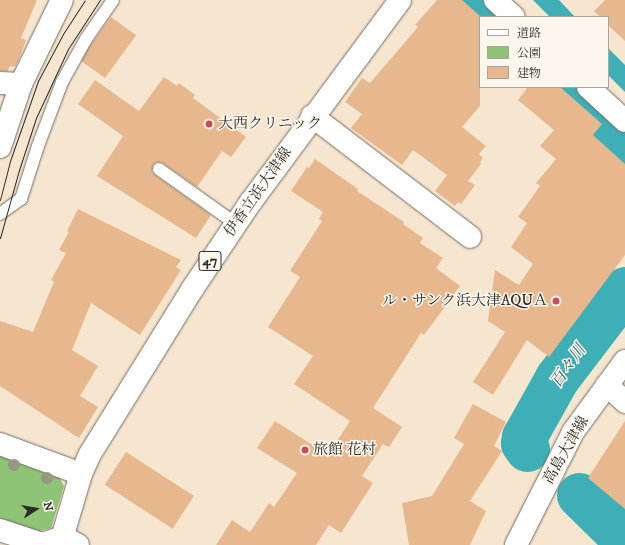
<!DOCTYPE html>
<html>
<head>
<meta charset="utf-8">
<style>
  body { margin:0 }
  #map { position:relative; width:625px; height:545px; overflow:hidden; background:#f6e6cf; font-family:"IM FELL DW Pica","Noto Serif JP",serif }
  div>[style] { position:absolute }
  .green>* { inset:0; background:#8fc375 }
  .water>* { inset:0; background:#3eafb6 }
  .river>* { height:45px; margin:-22.5px; padding:0 22.5px; transform-origin:22.5px; border-radius:22.5px; background:#3eafb6 }
  .building>* { inset:0; background:#e7b78d; transform-origin:0 0 }
  .roads { filter:drop-shadow(0 0 1px #726c64) drop-shadow(0 0 1px #726c64) }
  .service>* { height:12px; margin:-6px; padding:0 6px; transform-origin:6px; border-radius:6px; background:#fff }
  .minor>* { height:22px; margin:-11px; padding:0 11px; transform-origin:11px; border-radius:11px; background:#fff }
  .tertiary>* { height:22px; margin:-11px; padding:0 11px; transform-origin:11px; border-radius:11px; background:#fff }
  .secondary>* { height:22px; margin:-11px; padding:0 11px; transform-origin:11px; border-radius:11px; background:#fff }
  .primary>* { height:22px; margin:-11px; padding:0 11px; transform-origin:11px; border-radius:11px; background:#fff }
  .tram>* { height:1px; margin:-0.5px; padding:0 0.5px; transform-origin:0.5px; border-radius:0.5px; background:#2b2b2b }
  .trees>* { width:12px; height:12px; margin:-6px; border-radius:50%; background:#979881 }
  .dots>* { width:11px; height:11px; translate:-50% -50%; box-sizing:border-box; border:2px solid #fbf7ec; border-radius:50% }
  span { translate:-50% -50%; white-space:nowrap; text-align:center; line-height:1.15; -webkit-text-stroke:3px #fbf7ec; paint-order:stroke }
  .shield-label span { padding:1px 3px; background:#fbf7ec; border:1px solid; border-radius:3px; -webkit-text-stroke-width:0 }
  .shield-label { font-size:14px; color:#2b2b2b; font-weight:700 }
  .poi-label { font-size:15px; color:#2b2b2b }
  .left { translate:0 -50%; text-align:left }
  .right { translate:-100% -50%; text-align:right }
  .street-label { font-size:15px; color:#2b2b2b }
  .water-label { font-size:16px; color:#336063; font-style:italic }
  .legend { position:absolute; left:479px; top:16px; width:130px; height:72px; box-sizing:border-box; background:#fbf7ec; border:1px solid #a8a59f; margin:0; padding:5px 7px; list-style:none; font-size:12px; color:#2b2b2b }
  .legend li { display:flex; align-items:center; gap:8px; height:20px }
  .legend b { width:20px; border:1px solid #a8a59f }
  .north { position:absolute; left:16px; top:489px; width:40px; height:40px; -webkit-text-stroke:3px #fbf7ec; paint-order:stroke; rotate:78deg; font-size:11px; font-weight:700; line-height:16px; text-align:center; color:#2b2b2b }
  .north::after { content:''; display:block; margin:auto; width:14px; height:18px; background:#2b2b2b; clip-path:polygon(50% 0,100% 100%,50% 72%,0 100%) }
</style>
</head>
<body>
<div id="map">
  <div class="green">
    <i style="clip-path:polygon(0 455px,58px 475px,64px 486px,51px 528px,39px 531px,0 520px)"></i>
  </div>
  <div class="water">
    <i style="clip-path:polygon(533px 0,559px 0,575px 17px,550px 17px)"></i>
    <i style="clip-path:polygon(608px 48px,625px 65px,625px 92px,608px 75px)"></i>
  </div>
  <div class="river">
    <i style="left:474px;top:0;width:25px;rotate:43deg"></i>
    <i style="left:569px;top:87px;width:78px;rotate:44deg"></i>
    <i style="left:527px;top:449px;width:7px;rotate:-124deg"></i>
    <i style="left:523px;top:443px;width:6px;rotate:-81deg"></i>
    <i style="left:524px;top:437px;width:68px;rotate:-60.8deg"></i>
    <i style="left:557px;top:378px;width:112px;rotate:-52.6deg"></i>
    <i style="left:579px;top:495px;width:64px;rotate:44.4deg"></i>
  </div>
  <div class="building">
    <i style="clip-path:polygon(0 0,37px 0,21px 38px,26px 40px,18px 62px,16px 66px,9px 67px,8px 71px,0 71px)"></i>
    <i style="clip-path:polygon(437px 0,462px 0,480px 16px,480px 106px,462px 127px,486px 146px,479px 154px,483px 158px,480px 162px,481px 164px,468px 181px,475px 185px,461px 204px,458px 202px,455px 206px,435px 191px,447px 175px,413px 150px,402px 165px,351px 128px,362px 114px,345px 102px,362px 78px,370px 83px,418px 27px,415px 25px)"></i>
    <i style="clip-path:polygon(605px 0,625px 0,625px 41px,608px 25px,608px 17px,600px 17px,594px 11px)"></i>
    <i style="left:111px;top:17px;width:31px;height:53px;rotate:36deg"></i>
    <i style="clip-path:polygon(164px 77px,177px 86px,179px 83px,195px 95px,193px 98px,246px 137px,231px 157px,222px 151px,197px 187px,163px 163px,156px 162px,153px 165px,152px 172px,155px 175px,211px 215px,196px 238px,97px 176px,123px 136px,78px 104px,95px 80px,139px 111px)"></i>
    <i style="clip-path:polygon(528px 87px,560px 87px,602px 124px,593px 135px,625px 164px,625px 255px,549px 357px,527px 340px,493px 395px,473px 382px,505px 332px,488px 321px,495px 270px,519px 285px,533px 264px,511px 247px,527px 223px,518px 217px,540px 186px,536px 183px,556px 159px,540px 146px,554px 130px,518px 100px)"></i>
    <i style="clip-path:polygon(315px 159px,358px 189px,357px 191px,404px 222px,403px 224px,423px 238px,420px 243px,443px 258px,436px 268px,460px 286px,424px 335px,421px 333px,373px 408px,402px 427px,389px 447px,383px 444px,362px 476px,373px 483px,341px 533px,329px 525px,316px 545px,216px 545px,232px 520px,250px 532px,269px 503px,274px 507px,297px 473px,257px 448px,275px 421px,328px 455px,350px 421px,294px 384px,313px 356px,268px 327px,300px 277px,290px 271px,322px 221px,319px 219px,323px 212px,291px 191px,307px 167px,309px 168px)"></i>
    <i style="clip-path:polygon(78px 209px,181px 260px,176px 267px,181px 270px,140px 335px,91px 303px,72px 350px,98px 366px,80px 396px,98px 407px,79px 438px,0 386px,0 321px,33px 332px,54px 282px,51px 280px,66px 253px,59px 250px,69px 232px,67px 231px)"></i>
    <i style="clip-path:polygon(473px 404px,506px 422px,494px 446px,502px 451px,470px 501px,486px 511px,470px 545px,409px 545px,402px 503px,432px 496px,464px 444px,454px 438px)"></i>
    <i style="clip-path:polygon(625px 421px,625px 509px,588px 478px)"></i>
    <i style="left:126px;top:452px;width:81px;height:39px;rotate:33deg"></i>
  </div>
  <div class="roads">
    <div class="service">
      <i style="left:159px;top:169px;width:95px;rotate:35.5deg"></i>
      <i style="left:0;top:214px;width:26px;rotate:-36deg"></i>
      <i style="left:21px;top:199px;width:56px;rotate:-72.2deg"></i>
      <i style="left:38px;top:146px;width:68px;rotate:-69.4deg"></i>
      <i style="left:62px;top:82px;width:49px;rotate:-60.8deg"></i>
      <i style="left:86px;top:39px;width:47px;rotate:-55.3deg"></i>
    </div>
    <div class="minor">
      <i style="left:495px;top:0;width:25px;rotate:42deg"></i>
      <i style="left:0;top:83px;width:21px;rotate:3deg"></i>
      <i style="left:588px;top:87px;width:50px;rotate:42.6deg"></i>
      <i style="left:312px;top:116px;width:199px;rotate:37.4deg"></i>
      <i style="left:0;top:147px;width:66px;rotate:-71.6deg"></i>
      <i style="left:21px;top:84px;width:93px;rotate:-64deg"></i>
      <i style="left:607px;top:385px;width:25px;rotate:43deg"></i>
      <i style="left:0;top:444px;width:86px;rotate:20.3deg"></i>
      <i style="left:0;top:530px;width:44px;rotate:18.4deg"></i>
      <i style="left:42px;top:544px;width:22px;rotate:-18deg"></i>
    </div>
    <div class="tertiary">
      <i style="left:63px;top:537px;width:17px;rotate:28deg"></i>
    </div>
    <div class="secondary">
      <i style="left:516px;top:545px;width:127px;rotate:-63.2deg"></i>
      <i style="left:573px;top:432px;width:88px;rotate:-53.8deg"></i>
    </div>
    <div class="primary">
      <i style="left:60px;top:545px;width:74px;rotate:-73.5deg"></i>
      <i style="left:81px;top:474px;width:22px;rotate:-66deg"></i>
      <i style="left:90px;top:454px;width:195px;rotate:-58.2deg"></i>
      <i style="left:193px;top:288px;width:102px;rotate:-56.2deg"></i>
      <i style="left:250px;top:203px;width:252px;rotate:-53.5deg"></i>
    </div>
  </div>
  <div class="tram">
    <i style="left:0;top:200px;width:40px;rotate:-75.6deg"></i>
    <i style="left:10px;top:161px;width:85px;rotate:-70.7deg"></i>
    <i style="left:38px;top:81px;width:53px;rotate:-62deg"></i>
    <i style="left:63px;top:34px;width:40px;rotate:-57.1deg"></i>
    <i style="left:0;top:238px;width:71px;rotate:-74.4deg"></i>
    <i style="left:19px;top:170px;width:55px;rotate:-71.9deg"></i>
    <i style="left:36px;top:118px;width:76px;rotate:-65.1deg"></i>
    <i style="left:68px;top:49px;width:59px;rotate:-56.9deg"></i>
  </div>
  <div class="trees">
    <i style="left:14px;top:465px"></i>
    <i style="left:47px;top:478px"></i>
  </div>
  <div class="dots">
    <i style="left:209px;top:124px;background:#d1495b"></i>
    <i style="left:556px;top:301px;background:#d1495b"></i>
    <i style="left:305px;top:450px;background:#d1495b"></i>
  </div>
  <div class="shield-label">
    <span style="left:210px;top:261px">47</span>
  </div>
  <div class="poi-label">
    <span class="left" style="left:218px;top:124px">大西クリニック</span>
    <span class="right" style="left:548px;top:301px">ル・サンク浜大津AQUＡ</span>
    <span class="left" style="left:313px;top:450px">旅館 花村</span>
  </div>
  <div class="street-label">
    <span style="left:258px;top:192px;rotate:-55deg">伊香立浜大津線</span>
    <span style="left:566px;top:450px;rotate:-60deg">高島大津線</span>
  </div>
  <div class="water-label">
    <span style="left:568px;top:366px;rotate:-55deg">百々川</span>
  </div>
  <ul class="legend">
  <li><b style="height:5px;background:#fff"></b>道路</li>
  <li><b style="height:11px;background:#8fc375"></b>公園</li>
  <li><b style="height:11px;background:#e7b78d"></b>建物</li>
  </ul>
  <div class="north">N</div>
</div>
</body>
</html>
